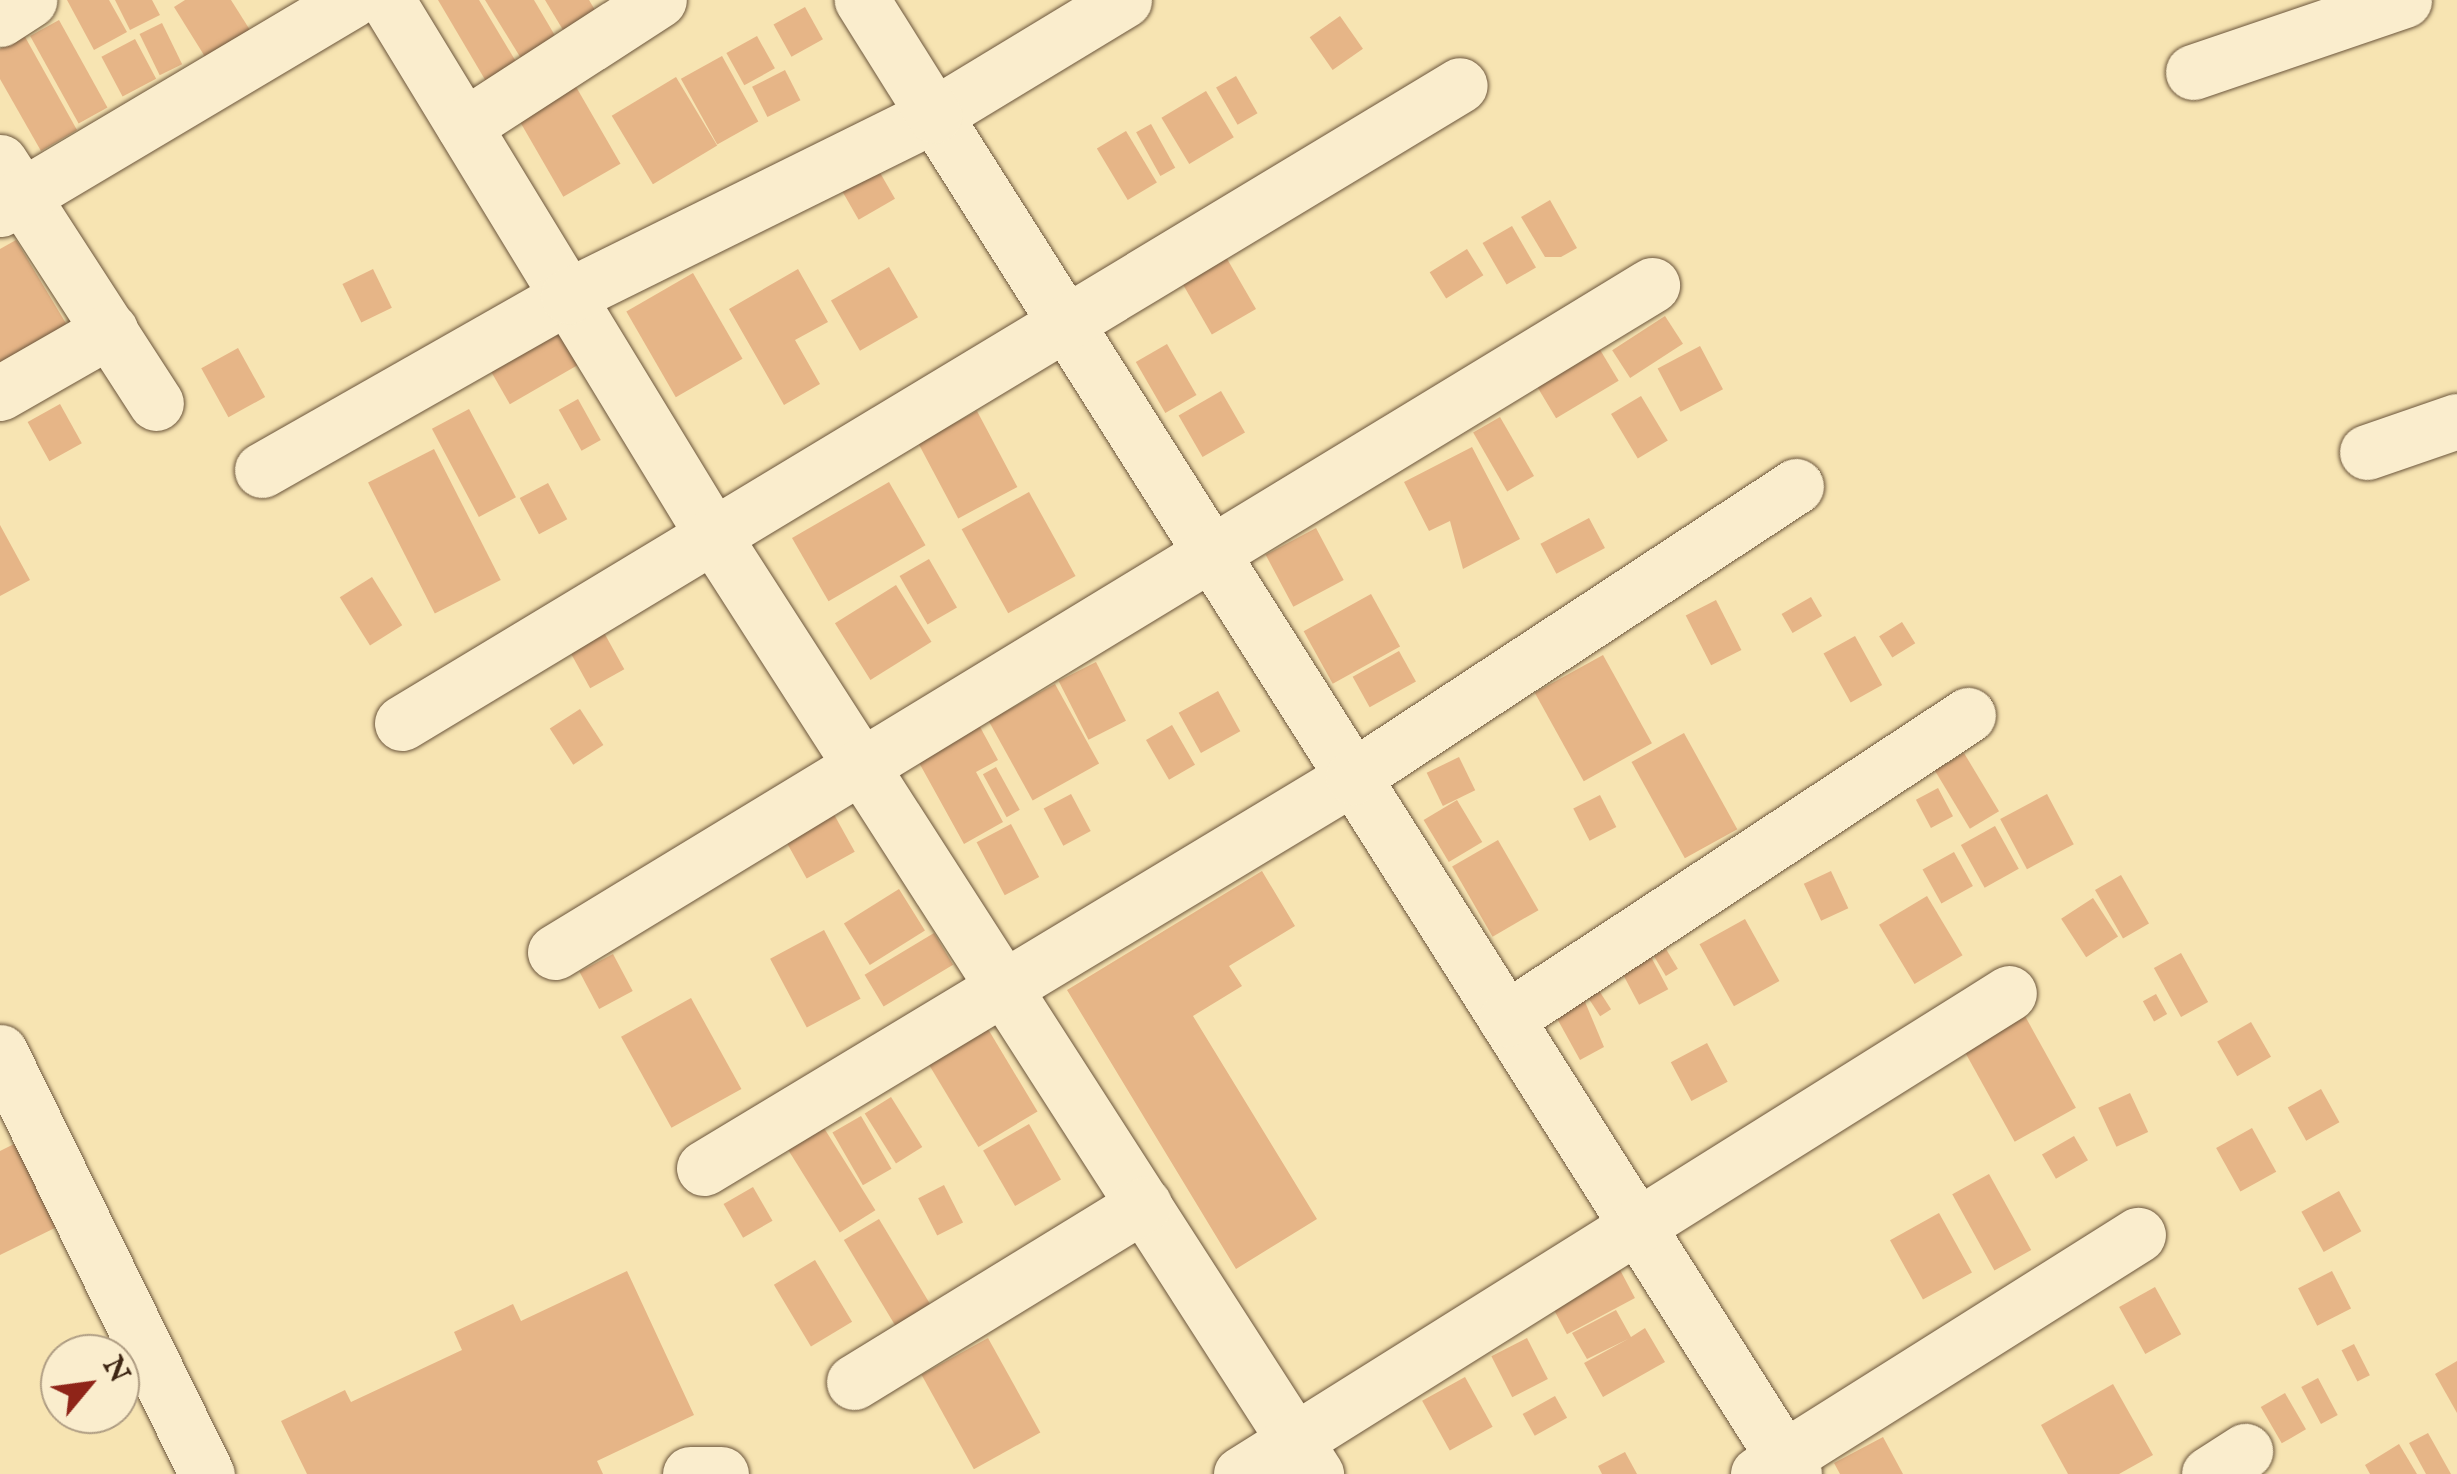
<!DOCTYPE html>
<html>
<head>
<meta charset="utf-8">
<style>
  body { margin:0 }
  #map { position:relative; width:2457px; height:1474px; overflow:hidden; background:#f7e4b2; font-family:"IM FELL English",serif }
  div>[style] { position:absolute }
  .building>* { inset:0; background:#e6b587; transform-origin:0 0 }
  .roads { filter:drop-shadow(0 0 2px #6c563c) drop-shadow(0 0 2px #6c563c) }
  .minor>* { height:55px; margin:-27.5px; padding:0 27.5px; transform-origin:27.5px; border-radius:27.5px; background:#faedcd }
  span { translate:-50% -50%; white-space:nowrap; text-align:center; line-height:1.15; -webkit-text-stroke:10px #faedcd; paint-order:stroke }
  .north { position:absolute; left:40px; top:1334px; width:100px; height:100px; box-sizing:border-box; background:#faedcd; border:2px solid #af9d83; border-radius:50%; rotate:61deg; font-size:28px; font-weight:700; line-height:40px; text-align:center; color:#3e2614 }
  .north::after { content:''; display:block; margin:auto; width:35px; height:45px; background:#8f2418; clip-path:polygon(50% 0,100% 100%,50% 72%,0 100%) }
</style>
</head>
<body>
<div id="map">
  <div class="building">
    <i style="clip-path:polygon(67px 0,109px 0,127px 32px,94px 50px)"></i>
    <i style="clip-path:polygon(115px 0,152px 0,160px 15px,130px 30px)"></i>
    <i style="clip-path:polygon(185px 0,231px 0,257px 41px,212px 68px,174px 7px)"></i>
    <i style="clip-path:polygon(438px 0,479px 0,518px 65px,487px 83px)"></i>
    <i style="clip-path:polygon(485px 0,534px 0,557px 39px,522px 60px)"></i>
    <i style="clip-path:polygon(545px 0,589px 0,595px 10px,563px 30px)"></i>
    <i style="left:805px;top:7px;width:37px;height:36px;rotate:61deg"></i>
    <i style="left:1340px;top:16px;width:40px;height:37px;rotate:55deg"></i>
    <i style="left:59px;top:20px;width:100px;height:33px;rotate:61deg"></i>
    <i style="left:162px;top:23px;width:46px;height:25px;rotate:64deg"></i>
    <i style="clip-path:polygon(24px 35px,77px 130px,41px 151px,0 79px,0 49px)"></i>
    <i style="left:757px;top:36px;width:37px;height:35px;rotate:61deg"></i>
    <i style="left:135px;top:39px;width:45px;height:38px;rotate:62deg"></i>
    <i style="left:722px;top:56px;width:75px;height:47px;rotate:61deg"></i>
    <i style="left:785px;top:70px;width:34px;height:37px;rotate:63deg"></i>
    <i style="left:1236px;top:76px;width:43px;height:23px;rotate:60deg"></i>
    <i style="left:676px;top:77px;width:80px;height:75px;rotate:59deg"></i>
    <i style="left:575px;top:85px;width:91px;height:66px;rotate:60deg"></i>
    <i style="left:1206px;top:91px;width:54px;height:52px;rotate:59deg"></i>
    <i style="left:1151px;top:124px;width:50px;height:17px;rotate:61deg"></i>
    <i style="left:1126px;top:131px;width:60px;height:34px;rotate:59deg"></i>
    <i style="left:875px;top:164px;width:40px;height:42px;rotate:60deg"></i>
    <i style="clip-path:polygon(1550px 200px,1577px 248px,1561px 257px,1545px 257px,1521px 217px)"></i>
    <i style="left:1512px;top:226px;width:48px;height:34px;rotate:60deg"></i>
    <i style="clip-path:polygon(16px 240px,67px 325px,0 364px,0 249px)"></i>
    <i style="left:1467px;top:249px;width:31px;height:44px;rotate:58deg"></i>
    <i style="left:1226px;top:257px;width:60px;height:51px;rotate:60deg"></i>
    <i style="left:889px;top:267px;width:58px;height:67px;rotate:60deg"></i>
    <i style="left:373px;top:269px;width:43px;height:34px;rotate:64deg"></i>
    <i style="clip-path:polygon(798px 269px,828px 322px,795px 340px,820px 384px,784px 405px,729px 309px)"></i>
    <i style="left:693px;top:273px;width:99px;height:77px;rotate:60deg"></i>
    <i style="left:1665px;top:316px;width:33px;height:63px;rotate:57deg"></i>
    <i style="left:560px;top:329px;width:40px;height:81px;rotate:60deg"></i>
    <i style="left:1596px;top:343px;width:44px;height:73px;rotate:59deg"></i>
    <i style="left:1167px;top:344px;width:59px;height:36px;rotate:60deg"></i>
    <i style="left:1700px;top:346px;width:49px;height:48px;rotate:62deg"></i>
    <i style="left:238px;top:348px;width:56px;height:42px;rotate:61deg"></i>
    <i style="left:1221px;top:391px;width:48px;height:49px;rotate:60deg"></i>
    <i style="left:1641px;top:396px;width:52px;height:35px;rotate:59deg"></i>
    <i style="left:578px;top:399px;width:47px;height:22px;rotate:61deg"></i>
    <i style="left:60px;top:404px;width:45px;height:37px;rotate:61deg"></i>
    <i style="left:469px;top:409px;width:100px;height:42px;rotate:62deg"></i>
    <i style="left:977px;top:411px;width:86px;height:67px;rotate:62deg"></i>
    <i style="left:1500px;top:417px;width:68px;height:31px;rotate:60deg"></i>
    <i style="clip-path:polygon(1472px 447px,1520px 539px,1463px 569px,1450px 521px,1429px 531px,1404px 482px)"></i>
    <i style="left:434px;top:449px;width:147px;height:74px;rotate:63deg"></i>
    <i style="left:889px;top:482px;width:73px;height:112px;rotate:60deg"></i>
    <i style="left:548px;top:483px;width:41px;height:32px;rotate:62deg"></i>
    <i style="left:1029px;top:492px;width:96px;height:77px;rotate:61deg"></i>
    <i style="left:1589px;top:518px;width:34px;height:55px;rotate:62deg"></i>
    <i style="clip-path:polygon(0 525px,30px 580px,0 596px)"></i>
    <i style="left:1316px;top:528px;width:59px;height:57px;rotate:62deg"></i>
    <i style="left:929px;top:559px;width:56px;height:34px;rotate:60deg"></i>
    <i style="left:372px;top:577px;width:57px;height:38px;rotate:58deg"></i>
    <i style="left:896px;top:585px;width:67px;height:72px;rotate:58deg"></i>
    <i style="left:1371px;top:594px;width:60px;height:77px;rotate:61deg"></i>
    <i style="left:1811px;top:597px;width:22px;height:34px;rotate:60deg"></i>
    <i style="left:1716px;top:600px;width:56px;height:34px;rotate:63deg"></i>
    <i style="left:1902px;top:622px;width:25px;height:27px;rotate:58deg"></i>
    <i style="left:602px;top:629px;width:46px;height:39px;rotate:61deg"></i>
    <i style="left:1855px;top:636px;width:56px;height:36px;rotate:61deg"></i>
    <i style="left:1399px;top:651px;width:35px;height:53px;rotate:61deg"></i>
    <i style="left:1603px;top:655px;width:101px;height:78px;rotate:61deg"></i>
    <i style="left:1096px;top:662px;width:66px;height:42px;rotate:63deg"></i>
    <i style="left:1055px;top:684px;width:91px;height:76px;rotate:61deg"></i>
    <i style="left:1218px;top:691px;width:46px;height:45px;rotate:61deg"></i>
    <i style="left:580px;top:709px;width:43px;height:36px;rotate:57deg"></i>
    <i style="clip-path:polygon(979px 725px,998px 760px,976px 772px,1003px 822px,964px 844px,917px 759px)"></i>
    <i style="left:1172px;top:725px;width:46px;height:30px;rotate:60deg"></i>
    <i style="left:1684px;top:733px;width:110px;height:60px;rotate:61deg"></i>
    <i style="left:1964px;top:753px;width:68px;height:34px;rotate:59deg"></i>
    <i style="left:1459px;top:757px;width:37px;height:36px;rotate:64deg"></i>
    <i style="left:996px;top:767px;width:49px;height:15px;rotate:61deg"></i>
    <i style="left:1938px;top:788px;width:32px;height:25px;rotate:62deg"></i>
    <i style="left:1071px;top:794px;width:42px;height:31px;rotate:62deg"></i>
    <i style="left:2047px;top:794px;width:57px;height:53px;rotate:62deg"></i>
    <i style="left:1600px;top:795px;width:36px;height:30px;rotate:63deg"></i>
    <i style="left:1457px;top:800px;width:49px;height:39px;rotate:59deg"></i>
    <i style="left:831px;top:809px;width:49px;height:55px;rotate:61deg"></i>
    <i style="left:1011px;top:824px;width:60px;height:39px;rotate:62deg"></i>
    <i style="left:1995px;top:826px;width:49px;height:39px;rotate:61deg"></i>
    <i style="left:1498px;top:840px;width:81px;height:53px;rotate:60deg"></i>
    <i style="left:1954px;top:852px;width:39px;height:36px;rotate:61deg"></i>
    <i style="clip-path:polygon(1262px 871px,1295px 926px,1229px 966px,1242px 986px,1193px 1016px,1317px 1219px,1236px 1269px,1067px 990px)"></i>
    <i style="left:1831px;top:871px;width:41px;height:30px;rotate:65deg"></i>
    <i style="left:2121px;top:875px;width:56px;height:30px;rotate:60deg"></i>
    <i style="left:899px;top:889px;width:49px;height:65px;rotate:58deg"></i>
    <i style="left:1927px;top:896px;width:69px;height:56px;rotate:59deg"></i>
    <i style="left:2093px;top:898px;width:46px;height:38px;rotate:57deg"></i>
    <i style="left:1745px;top:919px;width:71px;height:52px;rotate:61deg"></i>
    <i style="left:824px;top:930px;width:78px;height:61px;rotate:62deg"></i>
    <i style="left:934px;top:933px;width:37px;height:81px;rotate:59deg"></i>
    <i style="left:1666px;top:949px;width:23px;height:14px;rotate:59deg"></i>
    <i style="left:1649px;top:953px;width:41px;height:33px;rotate:62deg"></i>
    <i style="left:2181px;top:953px;width:56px;height:31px;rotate:61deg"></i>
    <i style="left:613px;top:954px;width:42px;height:38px;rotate:62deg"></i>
    <i style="left:1598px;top:989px;width:24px;height:13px;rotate:57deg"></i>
    <i style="left:2156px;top:994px;width:23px;height:15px;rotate:61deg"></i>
    <i style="clip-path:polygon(1583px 997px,1604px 1047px,1580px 1060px,1554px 1013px)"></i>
    <i style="left:691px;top:998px;width:104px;height:80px;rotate:61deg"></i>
    <i style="left:2025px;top:1016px;width:105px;height:70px;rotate:61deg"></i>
    <i style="left:2251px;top:1022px;width:40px;height:39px;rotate:60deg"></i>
    <i style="left:985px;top:1024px;width:102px;height:69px;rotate:59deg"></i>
    <i style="left:1707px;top:1043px;width:44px;height:41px;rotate:62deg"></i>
    <i style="left:2321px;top:1089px;width:38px;height:38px;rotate:61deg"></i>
    <i style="left:2130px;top:1093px;width:43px;height:35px;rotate:65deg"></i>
    <i style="left:891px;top:1097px;width:59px;height:31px;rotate:58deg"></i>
    <i style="left:861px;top:1116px;width:61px;height:33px;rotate:60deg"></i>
    <i style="left:1029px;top:1124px;width:64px;height:53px;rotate:60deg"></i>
    <i style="left:824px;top:1128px;width:97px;height:42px;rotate:58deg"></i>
    <i style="left:2252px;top:1128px;width:50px;height:41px;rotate:61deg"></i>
    <i style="left:2074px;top:1136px;width:28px;height:37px;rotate:60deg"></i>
    <i style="clip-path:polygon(28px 1137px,69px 1221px,0 1255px,0 1151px)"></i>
    <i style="left:1989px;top:1174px;width:87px;height:42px;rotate:61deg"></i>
    <i style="left:944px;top:1185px;width:42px;height:29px;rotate:63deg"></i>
    <i style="left:753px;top:1187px;width:39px;height:34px;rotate:60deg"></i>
    <i style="left:2339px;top:1191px;width:46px;height:43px;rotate:61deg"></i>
    <i style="left:1939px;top:1213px;width:68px;height:56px;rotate:61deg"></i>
    <i style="left:879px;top:1219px;width:112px;height:41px;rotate:59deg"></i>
    <i style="left:815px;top:1260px;width:72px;height:48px;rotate:59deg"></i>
    <i style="left:1619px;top:1268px;width:34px;height:77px;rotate:62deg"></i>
    <i style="clip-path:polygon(627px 1271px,694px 1415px,597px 1461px,603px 1474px,307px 1474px,281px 1421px,345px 1390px,351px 1402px,462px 1350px,454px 1332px,513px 1304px,521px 1321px)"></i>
    <i style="left:2332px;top:1271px;width:42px;height:38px;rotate:63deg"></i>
    <i style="left:2155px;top:1287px;width:54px;height:41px;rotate:61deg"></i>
    <i style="clip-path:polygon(1616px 1310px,1631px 1337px,1645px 1328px,1665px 1362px,1603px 1397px,1584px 1363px,1628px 1339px,1587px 1359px,1572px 1333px)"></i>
    <i style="left:988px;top:1338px;width:108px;height:76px;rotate:61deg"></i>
    <i style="left:1527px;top:1338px;width:46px;height:40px;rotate:63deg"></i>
    <i style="left:2354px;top:1344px;width:35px;height:14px;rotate:63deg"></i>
    <i style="clip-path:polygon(2457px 1361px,2457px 1413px,2435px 1374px)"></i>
    <i style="left:1465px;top:1377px;width:57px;height:49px;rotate:61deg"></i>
    <i style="left:2318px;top:1378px;width:42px;height:19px;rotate:62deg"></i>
    <i style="clip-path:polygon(2113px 1384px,2153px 1455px,2119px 1474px,2068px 1474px,2041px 1425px)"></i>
    <i style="left:2285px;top:1393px;width:42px;height:28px;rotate:60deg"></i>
    <i style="left:1555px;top:1396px;width:25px;height:37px;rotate:61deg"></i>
    <i style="clip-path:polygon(2428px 1433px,2451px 1474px,2426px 1474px,2409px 1443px)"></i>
    <i style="clip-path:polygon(1883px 1437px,1903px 1474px,1840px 1474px,1834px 1463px)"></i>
    <i style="clip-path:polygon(2399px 1444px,2417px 1474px,2370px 1474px,2365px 1465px)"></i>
    <i style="clip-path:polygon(1625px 1452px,1637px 1474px,1602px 1474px,1598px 1466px)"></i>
  </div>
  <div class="roads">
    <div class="minor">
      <i style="left:387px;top:0;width:629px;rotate:58.66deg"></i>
      <i style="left:714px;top:537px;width:1114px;rotate:57.28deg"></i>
      <i style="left:1124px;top:0;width:222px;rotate:148.8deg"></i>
      <i style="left:934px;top:115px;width:1608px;rotate:57.67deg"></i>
      <i style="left:0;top:19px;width:35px;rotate:-33deg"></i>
      <i style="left:2193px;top:72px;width:223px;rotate:-18.8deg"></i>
      <i style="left:464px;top:126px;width:232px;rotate:-32.9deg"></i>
      <i style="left:0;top:162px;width:287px;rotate:57.1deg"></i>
      <i style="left:0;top:209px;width:409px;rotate:-30.7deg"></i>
      <i style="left:0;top:393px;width:127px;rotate:-29.8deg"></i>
      <i style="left:2367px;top:452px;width:95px;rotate:-19deg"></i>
      <i style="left:262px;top:470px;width:352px;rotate:-29.6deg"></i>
      <i style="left:568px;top:296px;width:408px;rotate:-26.3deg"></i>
      <i style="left:934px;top:115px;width:136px;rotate:-122.1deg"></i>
      <i style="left:402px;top:723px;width:1235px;rotate:-31.09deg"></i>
      <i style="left:555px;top:952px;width:1284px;rotate:-31.3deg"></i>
      <i style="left:1506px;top:1019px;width:553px;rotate:-33.35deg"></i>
      <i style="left:0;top:1052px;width:470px;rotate:63.9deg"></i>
      <i style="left:704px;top:1168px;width:758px;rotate:-31.07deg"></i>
      <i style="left:1353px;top:777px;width:530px;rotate:-33.3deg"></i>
      <i style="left:854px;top:1382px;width:340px;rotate:-31.5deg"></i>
      <i style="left:690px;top:1474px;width:31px"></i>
      <i style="left:1241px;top:1474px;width:906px;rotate:-32.06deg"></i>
      <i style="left:1758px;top:1474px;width:449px;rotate:-32.2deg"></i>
      <i style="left:2209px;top:1474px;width:43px;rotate:-32.6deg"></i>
    </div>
  </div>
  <div class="north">N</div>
</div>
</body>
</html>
